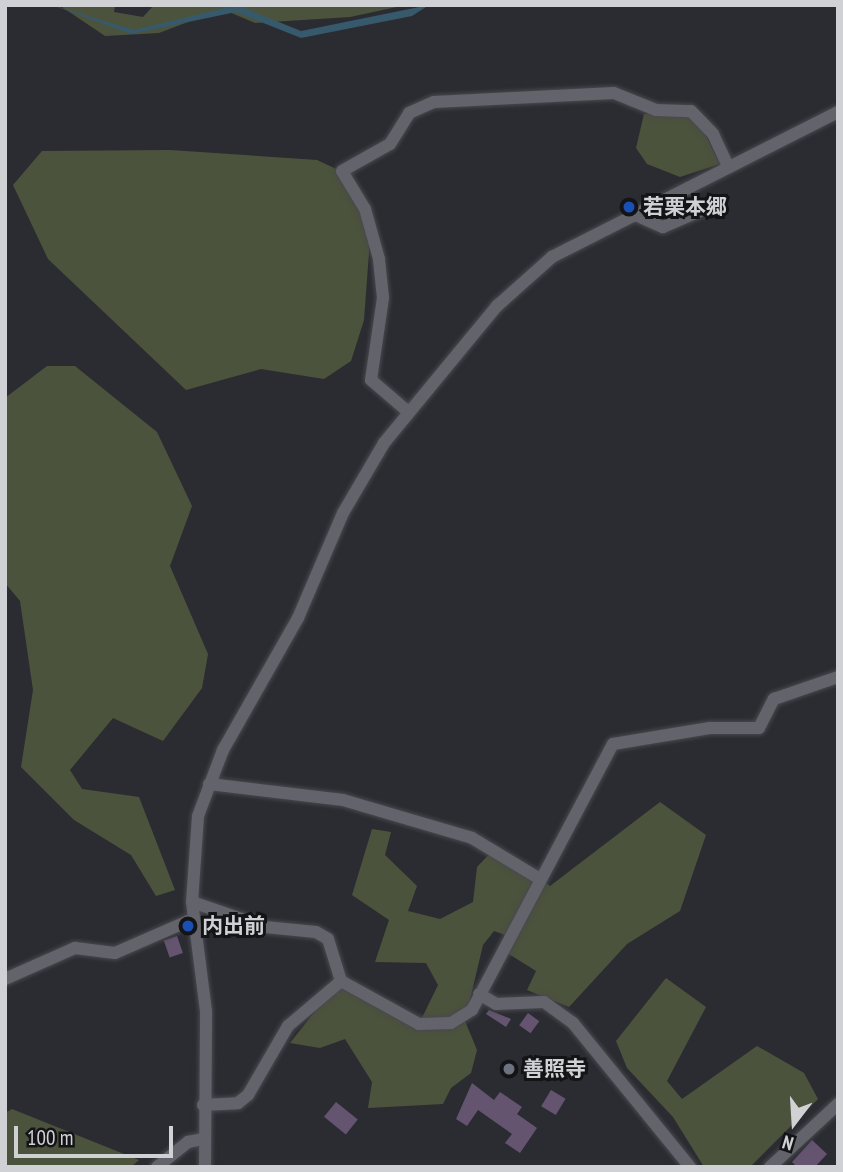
<!DOCTYPE html>
<html>
<head>
<meta charset="utf-8">
<style>
  body { margin:0 }
  #map { position:relative; width:843px; height:1172px; overflow:hidden; background:#2b2c32; font-family:"PT Sans Narrow","Noto Sans JP",sans-serif }
  div>[style] { position:absolute }
  .green>* { inset:0; background:#4c533c }
  .water>* { inset:0; background:#36596b }
  .building>* { inset:0; background:#645470; transform-origin:0 0 }
  .roads { filter:drop-shadow(0 0 2px #48494e) drop-shadow(0 0 2px #48494e) }
  .minor>* { height:12px; margin:-6px; padding:0 6px; transform-origin:6px; border-radius:6px; background:#63646b }
  .dots>* { width:19px; height:19px; translate:-50% -50%; box-sizing:border-box; border:4px solid #141417; border-radius:50% }
  span { translate:-50% -50%; white-space:nowrap; text-align:center; line-height:1.15; -webkit-text-stroke:6px #141417; paint-order:stroke }
  .poi-label { font-size:21px; color:#d0d1d5; font-weight:700 }
  .left { translate:0 -50%; text-align:left }
  .frame { position:absolute; inset:0; border:7px solid #d0d1d5; pointer-events:none }
  .north { position:absolute; left:759px; top:1088px; width:70px; height:70px; -webkit-text-stroke:5px #141417; paint-order:stroke; rotate:197deg; font-size:19px; font-weight:700; line-height:28px; text-align:center; color:#d0d1d5 }
  .north::after { content:''; display:block; margin:auto; width:24px; height:32px; background:#d0d1d5; clip-path:polygon(50% 0,100% 100%,50% 72%,0 100%) }
  .scale { position:absolute; left:14px; top:1126px; width:159px; height:32px; box-sizing:border-box; border:4px solid #d0d1d5; border-top:0; padding-left:9px; font-size:21px; line-height:24px; white-space:nowrap; color:#d0d1d5; -webkit-text-stroke:5px #141417; paint-order:stroke }
</style>
</head>
<body>
<div id="map">
  <div class="green">
    <i style="clip-path:polygon(59px 5px,115px 5px,114px 12px,143px 17px,154px 5px,406px 5px,350px 17px,255px 23px,222px 9px,159px 33px,105px 36px)"></i>
    <i style="clip-path:polygon(672px 110px,698px 120px,720px 164px,680px 177px,647px 164px,636px 148px,644px 114px)"></i>
    <i style="clip-path:polygon(170px 150px,317px 160px,345px 173px,370px 239px,364px 320px,351px 361px,324px 379px,261px 369px,186px 390px,48px 259px,13px 185px,42px 151px)"></i>
    <i style="clip-path:polygon(47px 366px,75px 366px,157px 432px,192px 506px,170px 566px,208px 654px,202px 688px,163px 741px,113px 718px,70px 770px,82px 789px,139px 797px,175px 890px,156px 896px,131px 855px,74px 820px,21px 767px,33px 690px,20px 601px,5px 583px,5px 398px)"></i>
    <i style="clip-path:polygon(660px 802px,706px 835px,680px 911px,627px 944px,569px 1007px,527px 990px,536px 971px,501px 949px,505px 935px,494px 931px,483px 945px,465px 1021px,477px 1050px,471px 1073px,451px 1088px,443px 1104px,368px 1108px,372px 1082px,345px 1039px,320px 1048px,290px 1043px,338px 982px,419px 1024px,438px 985px,426px 963px,375px 962px,389px 920px,352px 895px,372px 829px,391px 832px,385px 855px,417px 886px,408px 911px,440px 919px,473px 902px,477px 867px,496px 847px,550px 886px)"></i>
    <i style="clip-path:polygon(666px 978px,706px 1007px,667px 1081px,682px 1099px,757px 1046px,804px 1073px,818px 1099px,750px 1167px,704px 1167px,673px 1117px,627px 1068px,616px 1041px)"></i>
    <i style="clip-path:polygon(12px 1109px,139px 1160px,131px 1167px,5px 1167px,5px 1113px)"></i>
  </div>
  <div class="water">
    <i style="clip-path:polygon(52px 5px,134px 30px,237px 5px,301px 31px,429px 5px,412px 16px,301px 38px,236px 12px,131px 34px)"></i>
  </div>
  <div class="building">
    <i style="left:177px;top:936px;width:18px;height:14px;rotate:71deg"></i>
    <i style="clip-path:polygon(489px 1010px,511px 1019px,506px 1027px,486px 1014px)"></i>
    <i style="left:528px;top:1013px;width:14px;height:15px;rotate:36deg"></i>
    <i style="clip-path:polygon(472px 1083px,494px 1100px,500px 1092px,522px 1107px,517px 1114px,537px 1128px,520px 1153px,505px 1143px,512px 1134px,478px 1110px,467px 1126px,456px 1119px)"></i>
    <i style="left:551px;top:1090px;width:17px;height:19px;rotate:31deg"></i>
    <i style="left:336px;top:1102px;width:28px;height:19px;rotate:39deg"></i>
    <i style="clip-path:polygon(812px 1140px,827px 1154px,815px 1167px,797px 1167px,792px 1162px)"></i>
  </div>
  <div class="roads">
    <div class="minor">
      <i style="left:631px;top:213px;width:35px;rotate:24deg"></i>
      <i style="left:663px;top:227px;width:48px;rotate:-23.4deg"></i>
      <i style="left:406px;top:410px;width:46px;rotate:-139.4deg"></i>
      <i style="left:371px;top:380px;width:83px;rotate:-81.7deg"></i>
      <i style="left:383px;top:298px;width:39px;rotate:-96deg"></i>
      <i style="left:379px;top:259px;width:52px;rotate:-105.6deg"></i>
      <i style="left:365px;top:209px;width:44px;rotate:-121.2deg"></i>
      <i style="left:342px;top:171px;width:55px;rotate:-29.4deg"></i>
      <i style="left:390px;top:144px;width:36px;rotate:-58deg"></i>
      <i style="left:409px;top:113px;width:27px;rotate:-24deg"></i>
      <i style="left:434px;top:102px;width:180px;rotate:-2.9deg"></i>
      <i style="left:614px;top:93px;width:45px;rotate:22deg"></i>
      <i style="left:656px;top:110px;width:35px;rotate:2deg"></i>
      <i style="left:691px;top:111px;width:32px;rotate:46deg"></i>
      <i style="left:713px;top:134px;width:35px;rotate:65deg"></i>
      <i style="left:209px;top:784px;width:135px;rotate:6.8deg"></i>
      <i style="left:343px;top:800px;width:134px;rotate:16.4deg"></i>
      <i style="left:472px;top:838px;width:79px;rotate:31.1deg"></i>
      <i style="left:192px;top:902px;width:77px;rotate:18.9deg"></i>
      <i style="left:265px;top:927px;width:51px;rotate:5.6deg"></i>
      <i style="left:316px;top:932px;width:14px;rotate:30deg"></i>
      <i style="left:328px;top:939px;width:44px;rotate:72.8deg"></i>
      <i style="left:341px;top:981px;width:89px;rotate:28.9deg"></i>
      <i style="left:419px;top:1024px;width:32px;rotate:-2deg"></i>
      <i style="left:451px;top:1023px;width:25px;rotate:-32deg"></i>
      <i style="left:472px;top:1010px;width:301px;rotate:-62.1deg"></i>
      <i style="left:613px;top:744px;width:98px;rotate:-9.4deg"></i>
      <i style="left:710px;top:728px;width:49px"></i>
      <i style="left:759px;top:728px;width:33px;rotate:-63deg"></i>
      <i style="left:774px;top:699px;width:68px;rotate:-19deg"></i>
      <i style="left:5px;top:979px;width:77px;rotate:-23.9deg"></i>
      <i style="left:75px;top:948px;width:40px;rotate:7.1deg"></i>
      <i style="left:115px;top:953px;width:85px;rotate:-23.6deg"></i>
      <i style="left:479px;top:994px;width:20px;rotate:30deg"></i>
      <i style="left:496px;top:1004px;width:48px;rotate:-2.4deg"></i>
      <i style="left:544px;top:1002px;width:36px;rotate:36deg"></i>
      <i style="left:573px;top:1023px;width:186px;rotate:50.9deg"></i>
      <i style="left:203px;top:1105px;width:35px;rotate:-3deg"></i>
      <i style="left:238px;top:1103px;width:13px;rotate:-39deg"></i>
      <i style="left:248px;top:1095px;width:80px;rotate:-59.9deg"></i>
      <i style="left:288px;top:1026px;width:70px;rotate:-40.3deg"></i>
      <i style="left:157px;top:1167px;width:40px;rotate:-39deg"></i>
      <i style="left:188px;top:1142px;width:15px;rotate:-11deg"></i>
      <i style="left:205px;top:1167px;width:156px;rotate:-89.6deg"></i>
      <i style="left:206px;top:1011px;width:110px;rotate:-97.3deg"></i>
      <i style="left:192px;top:902px;width:86px;rotate:-86deg"></i>
      <i style="left:198px;top:816px;width:71px;rotate:-69.3deg"></i>
      <i style="left:223px;top:750px;width:152px;rotate:-60.4deg"></i>
      <i style="left:298px;top:618px;width:114px;rotate:-66.8deg"></i>
      <i style="left:343px;top:513px;width:81px;rotate:-59.6deg"></i>
      <i style="left:384px;top:443px;width:178px;rotate:-50.5deg"></i>
      <i style="left:497px;top:306px;width:74px;rotate:-41.7deg"></i>
      <i style="left:552px;top:257px;width:321px;rotate:-26.9deg"></i>
      <i style="left:770px;top:1167px;width:93px;rotate:-42.8deg"></i>
    </div>
  </div>
  <div class="dots">
    <i style="left:629px;top:207px;background:#1a4fb4"></i>
    <i style="left:188px;top:926px;background:#1a4fb4"></i>
    <i style="left:509px;top:1069px;background:#6b7280"></i>
  </div>
  <div class="poi-label">
    <span class="left" style="left:643px;top:207px">若栗本郷</span>
    <span class="left" style="left:202px;top:926px">内出前</span>
    <span class="left" style="left:523px;top:1069px">善照寺</span>
  </div>
  <div class="frame"></div>
  <div class="north">N</div>
  <div class="scale">100 m</div>
</div>
</body>
</html>
